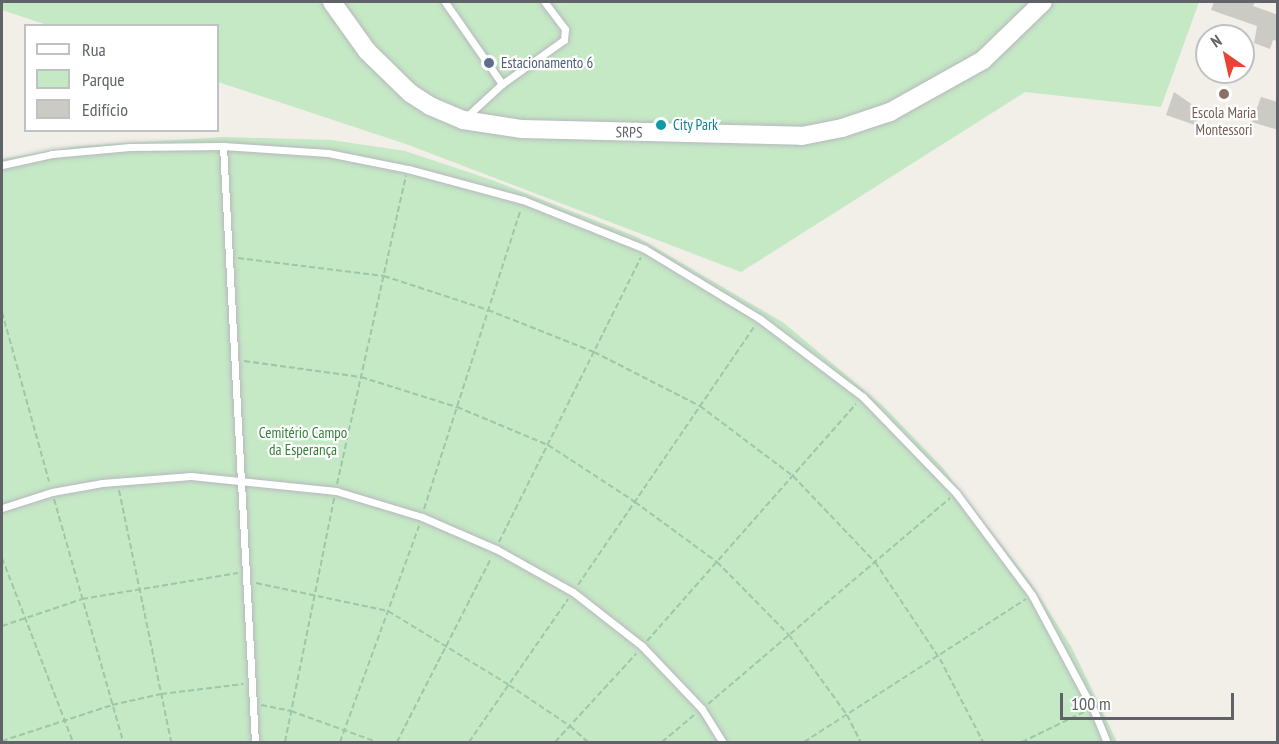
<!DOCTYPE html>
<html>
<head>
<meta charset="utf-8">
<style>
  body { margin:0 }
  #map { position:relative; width:1279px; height:744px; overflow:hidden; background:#f1efe8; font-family:"PT Sans Narrow",sans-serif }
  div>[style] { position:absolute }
  .green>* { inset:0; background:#c5e8c5 }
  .building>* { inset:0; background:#cccac5 }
  .path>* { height:2px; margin-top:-1px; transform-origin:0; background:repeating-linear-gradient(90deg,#9cc7a9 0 6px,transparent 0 9px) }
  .roads { filter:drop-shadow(0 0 2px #b5b8bc) drop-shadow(0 0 2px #b5b8bc) }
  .lane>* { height:7px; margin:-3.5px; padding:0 3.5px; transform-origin:3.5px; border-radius:3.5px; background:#fff }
  .secondary>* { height:18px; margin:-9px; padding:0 9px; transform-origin:9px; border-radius:9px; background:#fff }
  .dots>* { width:16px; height:16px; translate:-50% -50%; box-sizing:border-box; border:3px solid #fff; border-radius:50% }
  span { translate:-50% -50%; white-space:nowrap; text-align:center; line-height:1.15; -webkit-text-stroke:4.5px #fff; paint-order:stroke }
  .service-label { font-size:15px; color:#4e5e75 }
  .left { translate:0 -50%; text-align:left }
  .education-label { font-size:15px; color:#785e54 }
  .culture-label { font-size:15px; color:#0d838f }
  .street-label { font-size:15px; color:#5f6368 }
  .park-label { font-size:15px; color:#348238 }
  .frame { position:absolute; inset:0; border:3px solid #5f6368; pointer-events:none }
  .legend { position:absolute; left:24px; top:24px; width:195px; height:108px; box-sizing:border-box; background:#fff; border:2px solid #bfc1c3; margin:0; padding:8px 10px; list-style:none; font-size:18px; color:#5f6368 }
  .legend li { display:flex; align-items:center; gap:12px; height:30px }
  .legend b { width:30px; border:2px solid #bfc1c3 }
  .north { position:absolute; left:1195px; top:24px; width:60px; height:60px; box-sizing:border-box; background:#fff; border:2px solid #bfc1c3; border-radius:50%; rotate:326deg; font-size:16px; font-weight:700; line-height:24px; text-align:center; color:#5f6368 }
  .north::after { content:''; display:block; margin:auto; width:21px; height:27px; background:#ea4335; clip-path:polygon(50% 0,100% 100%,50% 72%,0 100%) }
  .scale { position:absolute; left:1060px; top:693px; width:174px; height:27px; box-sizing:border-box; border:3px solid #5f6368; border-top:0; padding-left:8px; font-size:18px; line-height:21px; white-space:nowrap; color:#5f6368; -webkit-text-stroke:4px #fff; paint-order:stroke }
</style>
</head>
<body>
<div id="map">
  <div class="green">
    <i style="clip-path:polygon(2px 2px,1199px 2px,1161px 107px,1025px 92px,741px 272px,406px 144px,218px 82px,218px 26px,47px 25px,2px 10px)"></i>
    <i style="clip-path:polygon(225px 137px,331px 140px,405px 151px,495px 181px,637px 237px,784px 323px,883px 406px,942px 467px,1031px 583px,1072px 648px,1117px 742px,2px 742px,2px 159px,78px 146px)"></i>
  </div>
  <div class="building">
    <i style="clip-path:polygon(1214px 2px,1255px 2px,1253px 6px,1278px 15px,1278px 41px,1273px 40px,1270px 49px,1254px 43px,1257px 26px,1211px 10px)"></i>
    <i style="clip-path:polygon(1174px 92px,1200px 110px,1195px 125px,1166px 115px)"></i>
    <i style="clip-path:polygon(1261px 97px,1278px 102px,1278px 130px,1252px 122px)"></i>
  </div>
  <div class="path">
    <i style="left:238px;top:258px;width:147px;rotate:7deg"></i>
    <i style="left:384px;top:276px;width:109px;rotate:18.1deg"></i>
    <i style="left:488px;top:310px;width:114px;rotate:21.6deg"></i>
    <i style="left:594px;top:352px;width:119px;rotate:27deg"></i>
    <i style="left:700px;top:406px;width:116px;rotate:37deg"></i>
    <i style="left:793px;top:476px;width:119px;rotate:46.4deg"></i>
    <i style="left:875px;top:562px;width:117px;rotate:56.2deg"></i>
    <i style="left:940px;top:659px;width:93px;rotate:62.6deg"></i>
    <i style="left:2px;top:312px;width:176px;rotate:74.5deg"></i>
    <i style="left:244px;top:361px;width:118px;rotate:7.8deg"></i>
    <i style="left:361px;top:377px;width:101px;rotate:17.4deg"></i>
    <i style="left:457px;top:407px;width:99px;rotate:22.7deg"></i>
    <i style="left:548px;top:445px;width:104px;rotate:33.2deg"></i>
    <i style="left:635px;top:502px;width:102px;rotate:36.2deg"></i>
    <i style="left:717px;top:562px;width:103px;rotate:45.4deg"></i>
    <i style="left:789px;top:635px;width:99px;rotate:54.1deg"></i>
    <i style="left:847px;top:715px;width:30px;rotate:63deg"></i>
    <i style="left:337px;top:484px;width:316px;rotate:-77.4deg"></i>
    <i style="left:119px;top:490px;width:257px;rotate:78.3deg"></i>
    <i style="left:54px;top:499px;width:253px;rotate:74.1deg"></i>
    <i style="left:424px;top:509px;width:315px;rotate:-72.1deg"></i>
    <i style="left:499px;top:542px;width:318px;rotate:-63.5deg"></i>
    <i style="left:2px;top:558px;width:197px;rotate:68.9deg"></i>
    <i style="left:256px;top:583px;width:135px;rotate:12deg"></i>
    <i style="left:388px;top:611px;width:142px;rotate:31.4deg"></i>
    <i style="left:509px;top:685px;width:73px;rotate:33.9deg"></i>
    <i style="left:570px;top:726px;width:24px;rotate:42deg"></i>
    <i style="left:578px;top:585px;width:312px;rotate:-55.7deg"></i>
    <i style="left:2px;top:626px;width:84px;rotate:-18.6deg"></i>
    <i style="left:82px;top:599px;width:158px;rotate:-9.5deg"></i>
    <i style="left:647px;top:641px;width:316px;rotate:-48.6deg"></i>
    <i style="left:708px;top:704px;width:318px;rotate:-40.4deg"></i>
    <i style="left:261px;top:705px;width:31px;rotate:11deg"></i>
    <i style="left:291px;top:711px;width:91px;rotate:19.8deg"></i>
    <i style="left:2px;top:741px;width:116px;rotate:-18.1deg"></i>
    <i style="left:112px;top:705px;width:50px;rotate:-12.7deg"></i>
    <i style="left:161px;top:694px;width:83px;rotate:-7deg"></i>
    <i style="left:285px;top:742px;width:249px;rotate:-78.6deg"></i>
    <i style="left:340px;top:742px;width:230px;rotate:-69.9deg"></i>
    <i style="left:397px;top:742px;width:207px;rotate:-62.9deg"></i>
    <i style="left:469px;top:742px;width:174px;rotate:-55.3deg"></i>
    <i style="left:555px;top:742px;width:120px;rotate:-47.4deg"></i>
    <i style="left:662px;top:742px;width:42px;rotate:-40.2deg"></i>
    <i style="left:804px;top:742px;width:264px;rotate:-32.8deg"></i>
    <i style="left:1022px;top:742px;width:69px;rotate:-25.8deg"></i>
  </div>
  <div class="roads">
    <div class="lane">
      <i style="left:445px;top:2px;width:100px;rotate:55.2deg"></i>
      <i style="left:465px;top:118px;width:50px;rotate:-42.6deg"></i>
      <i style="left:502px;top:84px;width:76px;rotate:-35.4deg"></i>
      <i style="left:564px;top:40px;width:11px;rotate:-85deg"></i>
      <i style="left:565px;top:29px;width:34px;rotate:-127deg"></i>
      <i style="left:223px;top:146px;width:597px;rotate:86.93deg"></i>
      <i style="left:2px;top:165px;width:51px;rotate:-12.4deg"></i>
      <i style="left:52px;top:154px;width:78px;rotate:-5.1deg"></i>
      <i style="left:130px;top:147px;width:93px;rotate:-0.6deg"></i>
      <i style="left:223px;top:146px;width:105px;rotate:3.8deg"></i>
      <i style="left:328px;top:153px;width:82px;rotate:11.3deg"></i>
      <i style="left:408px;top:169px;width:119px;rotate:15.1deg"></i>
      <i style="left:523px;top:200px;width:131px;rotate:21.9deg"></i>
      <i style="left:645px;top:249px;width:135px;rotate:31.3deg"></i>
      <i style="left:760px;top:319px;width:129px;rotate:37.1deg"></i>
      <i style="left:863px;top:397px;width:134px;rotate:45.9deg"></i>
      <i style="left:956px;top:493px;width:127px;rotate:53.3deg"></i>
      <i style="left:1032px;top:595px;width:134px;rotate:61.9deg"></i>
      <i style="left:1095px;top:713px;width:31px;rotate:68deg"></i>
      <i style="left:2px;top:508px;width:52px;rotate:-17.7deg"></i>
      <i style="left:52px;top:492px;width:51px;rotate:-10.2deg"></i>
      <i style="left:102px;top:483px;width:89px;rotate:-4.5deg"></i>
      <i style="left:191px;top:476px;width:146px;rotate:5.9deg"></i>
      <i style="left:336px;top:491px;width:90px;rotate:16.8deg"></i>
      <i style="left:422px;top:517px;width:81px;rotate:23.4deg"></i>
      <i style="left:496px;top:549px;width:88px;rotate:29.2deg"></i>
      <i style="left:573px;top:592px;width:88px;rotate:38deg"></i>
      <i style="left:642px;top:646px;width:87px;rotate:46.4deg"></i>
      <i style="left:702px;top:709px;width:39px;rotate:58deg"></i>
    </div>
    <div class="secondary">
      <i style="left:332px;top:2px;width:60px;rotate:54.5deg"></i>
      <i style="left:367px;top:51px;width:60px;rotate:44.3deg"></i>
      <i style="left:410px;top:93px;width:24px;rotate:33deg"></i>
      <i style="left:430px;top:106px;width:36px;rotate:23deg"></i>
      <i style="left:463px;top:120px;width:60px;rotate:8.7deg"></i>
      <i style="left:522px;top:129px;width:280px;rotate:1.4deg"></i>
      <i style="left:802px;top:136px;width:41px;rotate:-11.3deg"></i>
      <i style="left:842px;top:128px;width:51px;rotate:-18.4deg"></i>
      <i style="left:890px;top:112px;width:107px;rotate:-29.2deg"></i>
      <i style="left:983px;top:60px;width:83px;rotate:-44deg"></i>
    </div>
  </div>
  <div class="dots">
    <i style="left:489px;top:63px;background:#5c6f8a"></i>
    <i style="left:1224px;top:94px;background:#8d6e63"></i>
    <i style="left:661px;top:125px;background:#0f9aa8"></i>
  </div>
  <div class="service-label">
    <span class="left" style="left:501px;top:63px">Estacionamento 6</span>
  </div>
  <div class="education-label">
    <span style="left:1224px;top:121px">Escola Maria<br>Montessori</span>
  </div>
  <div class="culture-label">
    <span class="left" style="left:673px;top:125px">City Park</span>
  </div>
  <div class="street-label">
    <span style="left:629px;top:132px;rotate:1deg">SRPS</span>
  </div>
  <div class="park-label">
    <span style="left:303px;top:441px">Cemitério Campo<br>da Esperança</span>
  </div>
  <div class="frame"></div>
  <ul class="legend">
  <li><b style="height:8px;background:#fff"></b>Rua</li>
  <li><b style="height:16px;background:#c5e8c5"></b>Parque</li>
  <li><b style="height:16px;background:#cccac5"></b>Edifício</li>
  </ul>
  <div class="north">N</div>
  <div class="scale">100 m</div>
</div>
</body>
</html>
